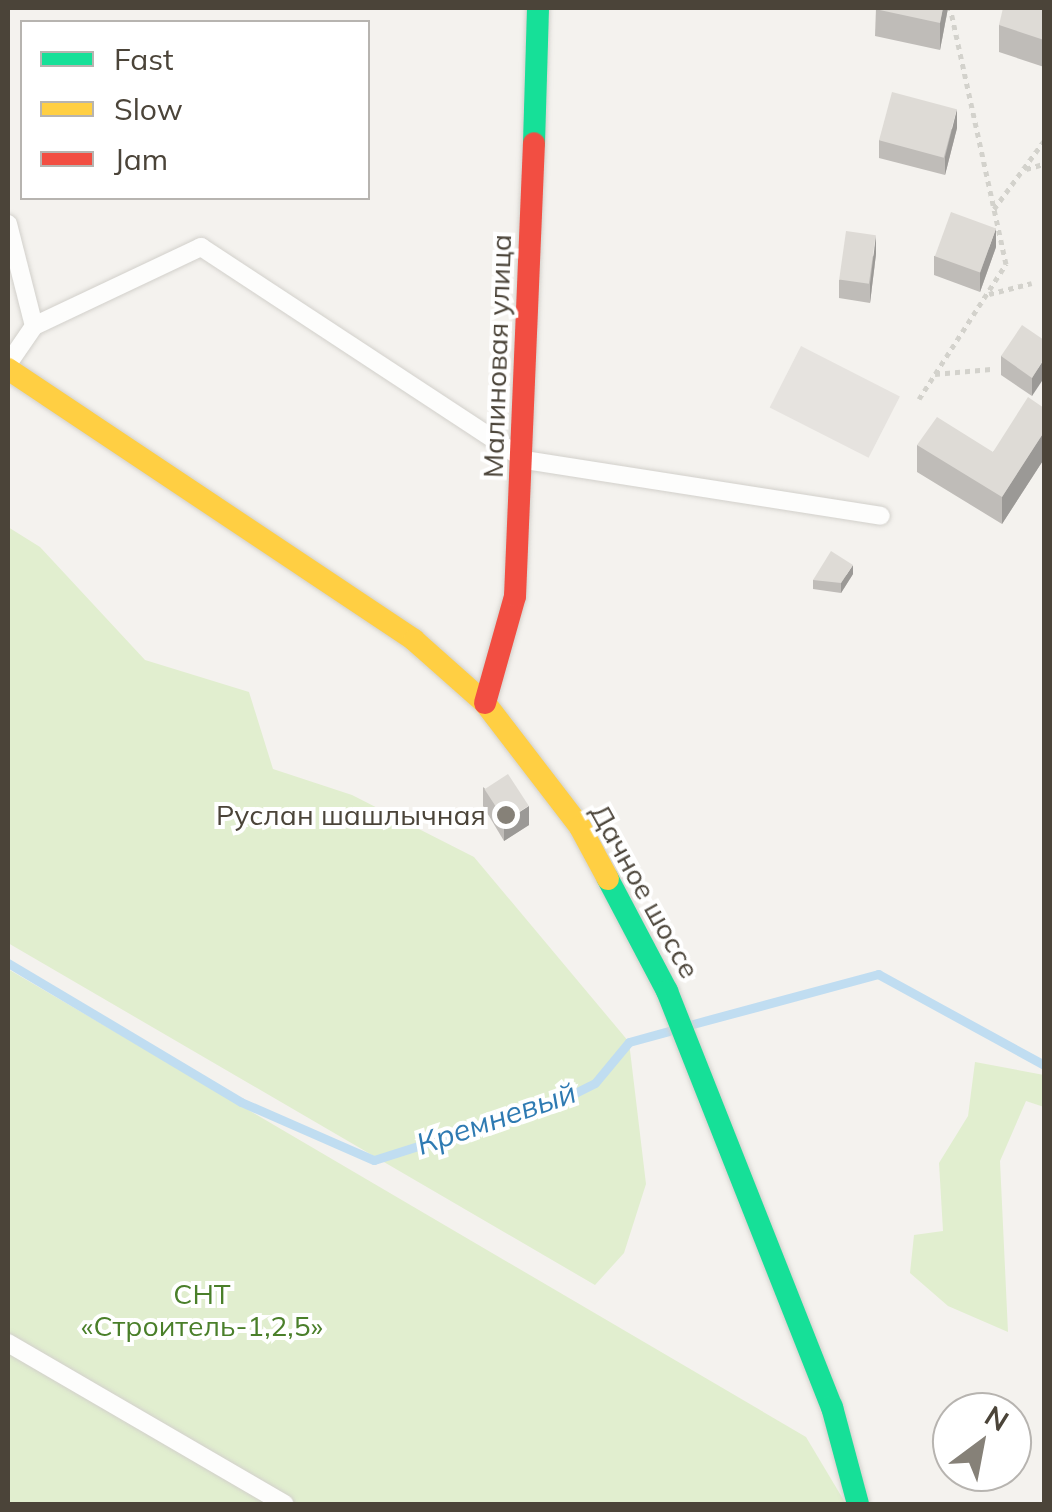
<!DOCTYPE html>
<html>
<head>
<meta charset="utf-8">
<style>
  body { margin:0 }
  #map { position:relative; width:1052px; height:1512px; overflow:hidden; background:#f4f2ee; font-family:Mulish,sans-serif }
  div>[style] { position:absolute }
  .green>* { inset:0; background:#e1eecf }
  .parking>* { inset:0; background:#e6e3df; transform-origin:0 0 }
  .stream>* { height:9px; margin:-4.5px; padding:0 4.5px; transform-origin:4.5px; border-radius:4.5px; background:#c0ddf1 }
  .path>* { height:5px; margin-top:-2.5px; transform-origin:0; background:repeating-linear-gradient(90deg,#d3d2cc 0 5px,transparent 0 10px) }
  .roads { filter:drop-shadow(0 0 2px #d2d0cb) drop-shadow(0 0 2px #d2d0cb) }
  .lane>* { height:18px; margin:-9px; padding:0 9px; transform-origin:9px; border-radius:9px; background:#fdfdfc }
  .fast>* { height:22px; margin:-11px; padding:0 11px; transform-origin:11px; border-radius:11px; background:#16e098 }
  .slow>* { height:22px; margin:-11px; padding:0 11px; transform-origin:11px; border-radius:11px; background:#ffcf43 }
  .jam>* { height:22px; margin:-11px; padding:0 11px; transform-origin:11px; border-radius:11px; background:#f24e42 }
  .wall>* { inset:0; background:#bfbcb8 }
  .shaded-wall>* { inset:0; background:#9b9996 }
  .building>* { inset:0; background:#dedbd6; transform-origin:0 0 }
  .dots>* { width:28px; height:28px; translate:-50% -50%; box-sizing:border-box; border:5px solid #fff; border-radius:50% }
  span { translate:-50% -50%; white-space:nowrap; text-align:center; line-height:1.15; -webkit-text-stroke:8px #fff; paint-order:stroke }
  .street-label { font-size:28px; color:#4b4439 }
  .poi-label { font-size:28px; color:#4b4439 }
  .right { translate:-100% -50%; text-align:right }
  .park-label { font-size:28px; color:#4a7f2a }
  .water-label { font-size:30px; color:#2e7ab2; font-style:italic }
  .frame { position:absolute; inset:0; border:10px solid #4b4439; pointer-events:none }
  .legend { position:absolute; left:20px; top:20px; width:350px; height:180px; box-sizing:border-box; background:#fff; border:2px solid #b7b4b0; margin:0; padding:12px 18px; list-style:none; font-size:30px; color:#4b4439 }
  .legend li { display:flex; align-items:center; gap:20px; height:50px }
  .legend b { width:50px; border:2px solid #b7b4b0 }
  .north { position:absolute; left:932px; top:1392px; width:100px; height:100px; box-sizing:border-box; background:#fff; border:2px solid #b7b4b0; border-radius:50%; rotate:32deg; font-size:28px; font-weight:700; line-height:40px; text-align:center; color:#4b4439 }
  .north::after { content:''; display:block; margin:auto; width:35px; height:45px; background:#868178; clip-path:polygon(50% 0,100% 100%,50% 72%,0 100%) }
</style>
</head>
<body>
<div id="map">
  <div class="green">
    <i style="clip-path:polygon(8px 527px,40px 547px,145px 660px,249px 692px,273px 769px,352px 795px,474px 857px,629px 1042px,646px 1184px,624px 1253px,595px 1285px,8px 943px)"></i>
    <i style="clip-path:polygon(8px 969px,806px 1437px,846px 1504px,8px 1504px)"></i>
    <i style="clip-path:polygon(975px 1062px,1044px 1075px,1044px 1107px,1026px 1101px,1000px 1161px,1008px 1332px,948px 1306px,910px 1273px,914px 1235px,943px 1231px,939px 1163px,968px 1116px)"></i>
  </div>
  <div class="parking">
    <i style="left:801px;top:346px;width:111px;height:69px;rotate:27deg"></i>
  </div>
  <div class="stream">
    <i style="left:8px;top:963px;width:271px;rotate:30.8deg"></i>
    <i style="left:241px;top:1102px;width:145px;rotate:23.6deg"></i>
    <i style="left:374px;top:1160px;width:192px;rotate:-17.6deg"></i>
    <i style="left:557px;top:1102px;width:42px;rotate:-26.6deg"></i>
    <i style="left:595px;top:1083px;width:53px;rotate:-50.3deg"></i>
    <i style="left:629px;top:1042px;width:41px;rotate:-15.4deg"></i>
    <i style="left:693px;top:1024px;width:192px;rotate:-15.1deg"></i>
    <i style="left:878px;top:974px;width:189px;rotate:28.7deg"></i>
  </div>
  <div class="path">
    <i style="left:1026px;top:169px;width:19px;rotate:-16deg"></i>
    <i style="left:994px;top:209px;width:84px;rotate:-53.7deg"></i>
    <i style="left:989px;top:294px;width:44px;rotate:-14.3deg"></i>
    <i style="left:935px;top:374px;width:56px;rotate:-5.1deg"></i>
    <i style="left:919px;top:399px;width:161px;rotate:-57.2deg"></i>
    <i style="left:1006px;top:264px;width:262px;rotate:-102.3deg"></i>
  </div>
  <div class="roads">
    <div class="lane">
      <i style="left:8px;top:224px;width:105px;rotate:75.7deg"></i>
      <i style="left:8px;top:364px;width:46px;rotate:-55.6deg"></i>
      <i style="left:34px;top:326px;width:185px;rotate:-25.3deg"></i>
      <i style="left:201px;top:247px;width:388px;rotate:33.3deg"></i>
      <i style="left:525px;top:460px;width:360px;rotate:8.9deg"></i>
      <i style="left:8px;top:1343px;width:320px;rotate:30.2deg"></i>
    </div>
    <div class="fast">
      <i style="left:534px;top:143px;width:135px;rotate:-88.3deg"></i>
      <i style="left:608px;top:879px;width:127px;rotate:62.2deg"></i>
      <i style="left:667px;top:991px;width:448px;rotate:68.4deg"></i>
      <i style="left:832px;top:1407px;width:100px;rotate:75deg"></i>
    </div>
    <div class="slow">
      <i style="left:8px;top:369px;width:488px;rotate:33.7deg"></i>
      <i style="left:414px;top:640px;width:95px;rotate:41.6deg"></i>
      <i style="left:485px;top:703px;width:156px;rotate:52.5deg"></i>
      <i style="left:580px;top:827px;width:59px;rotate:61.7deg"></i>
    </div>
    <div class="jam">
      <i style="left:485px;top:703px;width:111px;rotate:-74.3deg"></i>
      <i style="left:515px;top:596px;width:453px;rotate:-87.6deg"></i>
    </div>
  </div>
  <div class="wall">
    <i style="clip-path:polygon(876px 8px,948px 8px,940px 50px,875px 36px)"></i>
    <i style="clip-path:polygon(1044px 8px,1044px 67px,999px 52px,999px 25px)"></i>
    <i style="clip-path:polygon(957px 128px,945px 175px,879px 158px,879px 140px)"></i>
    <i style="clip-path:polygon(996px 247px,980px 292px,934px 275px,934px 256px)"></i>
    <i style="clip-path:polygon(876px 254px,870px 303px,839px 298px,839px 280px)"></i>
    <i style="clip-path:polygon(1044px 340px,1032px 396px,1001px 375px,1001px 356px)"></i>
    <i style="clip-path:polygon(1044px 408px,1044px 459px,1002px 524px,917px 472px,917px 445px,993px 452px)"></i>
    <i style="clip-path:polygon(853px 574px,841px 593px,813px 589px,813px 580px)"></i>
    <i style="clip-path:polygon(483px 787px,529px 825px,504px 841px,483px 806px)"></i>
  </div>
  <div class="shaded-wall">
    <i style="clip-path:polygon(943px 8px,948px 8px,940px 50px,940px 23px)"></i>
    <i style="clip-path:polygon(957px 109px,957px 128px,945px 175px,945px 157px)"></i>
    <i style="clip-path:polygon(996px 228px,996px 247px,980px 292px,980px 273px)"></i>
    <i style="clip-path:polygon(876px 235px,876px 254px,870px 303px,870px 284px)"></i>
    <i style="clip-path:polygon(1044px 359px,1044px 378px,1032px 396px,1032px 378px)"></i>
    <i style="clip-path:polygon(1044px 432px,1044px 459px,1002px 524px,1002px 497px)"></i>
    <i style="clip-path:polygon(853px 565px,853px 574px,841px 593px,841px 583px)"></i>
    <i style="clip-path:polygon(529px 806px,529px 825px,504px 841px,504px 822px)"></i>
  </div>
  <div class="building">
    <i style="clip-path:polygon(876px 8px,943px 8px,940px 23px,875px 9px)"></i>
    <i style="clip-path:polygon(1003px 8px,1044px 8px,1044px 40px,999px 25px)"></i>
    <i style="left:892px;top:92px;width:67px;height:50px;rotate:15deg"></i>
    <i style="left:951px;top:212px;width:48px;height:47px;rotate:20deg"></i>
    <i style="left:846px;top:231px;width:30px;height:49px;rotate:8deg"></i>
    <i style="clip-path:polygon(1022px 325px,1044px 340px,1044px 359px,1032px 378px,1001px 356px)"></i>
    <i style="clip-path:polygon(1028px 397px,1044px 408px,1044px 432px,1002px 497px,917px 445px,937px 417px,993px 452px)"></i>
    <i style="clip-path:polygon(831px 551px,853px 565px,841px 583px,813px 580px)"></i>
    <i style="left:508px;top:774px;width:38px;height:28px;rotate:57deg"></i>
  </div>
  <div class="dots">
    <i style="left:506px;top:815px;background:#868178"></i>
  </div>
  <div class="street-label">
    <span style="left:497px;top:356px;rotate:-88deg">Малиновая улица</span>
    <span style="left:645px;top:891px;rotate:61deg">Дачное шоссе</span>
  </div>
  <div class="poi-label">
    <span class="right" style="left:486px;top:815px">Руслан шашлычная</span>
  </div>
  <div class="park-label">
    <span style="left:202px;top:1310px">СНТ<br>«Строитель-1,2,5»</span>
  </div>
  <div class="water-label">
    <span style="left:496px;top:1118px;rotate:-19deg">Кремневый</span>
  </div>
  <div class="frame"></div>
  <ul class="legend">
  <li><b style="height:12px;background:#16e098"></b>Fast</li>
  <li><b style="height:12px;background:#ffcf43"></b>Slow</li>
  <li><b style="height:12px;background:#f24e42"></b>Jam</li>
  </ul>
  <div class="north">N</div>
</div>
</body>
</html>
